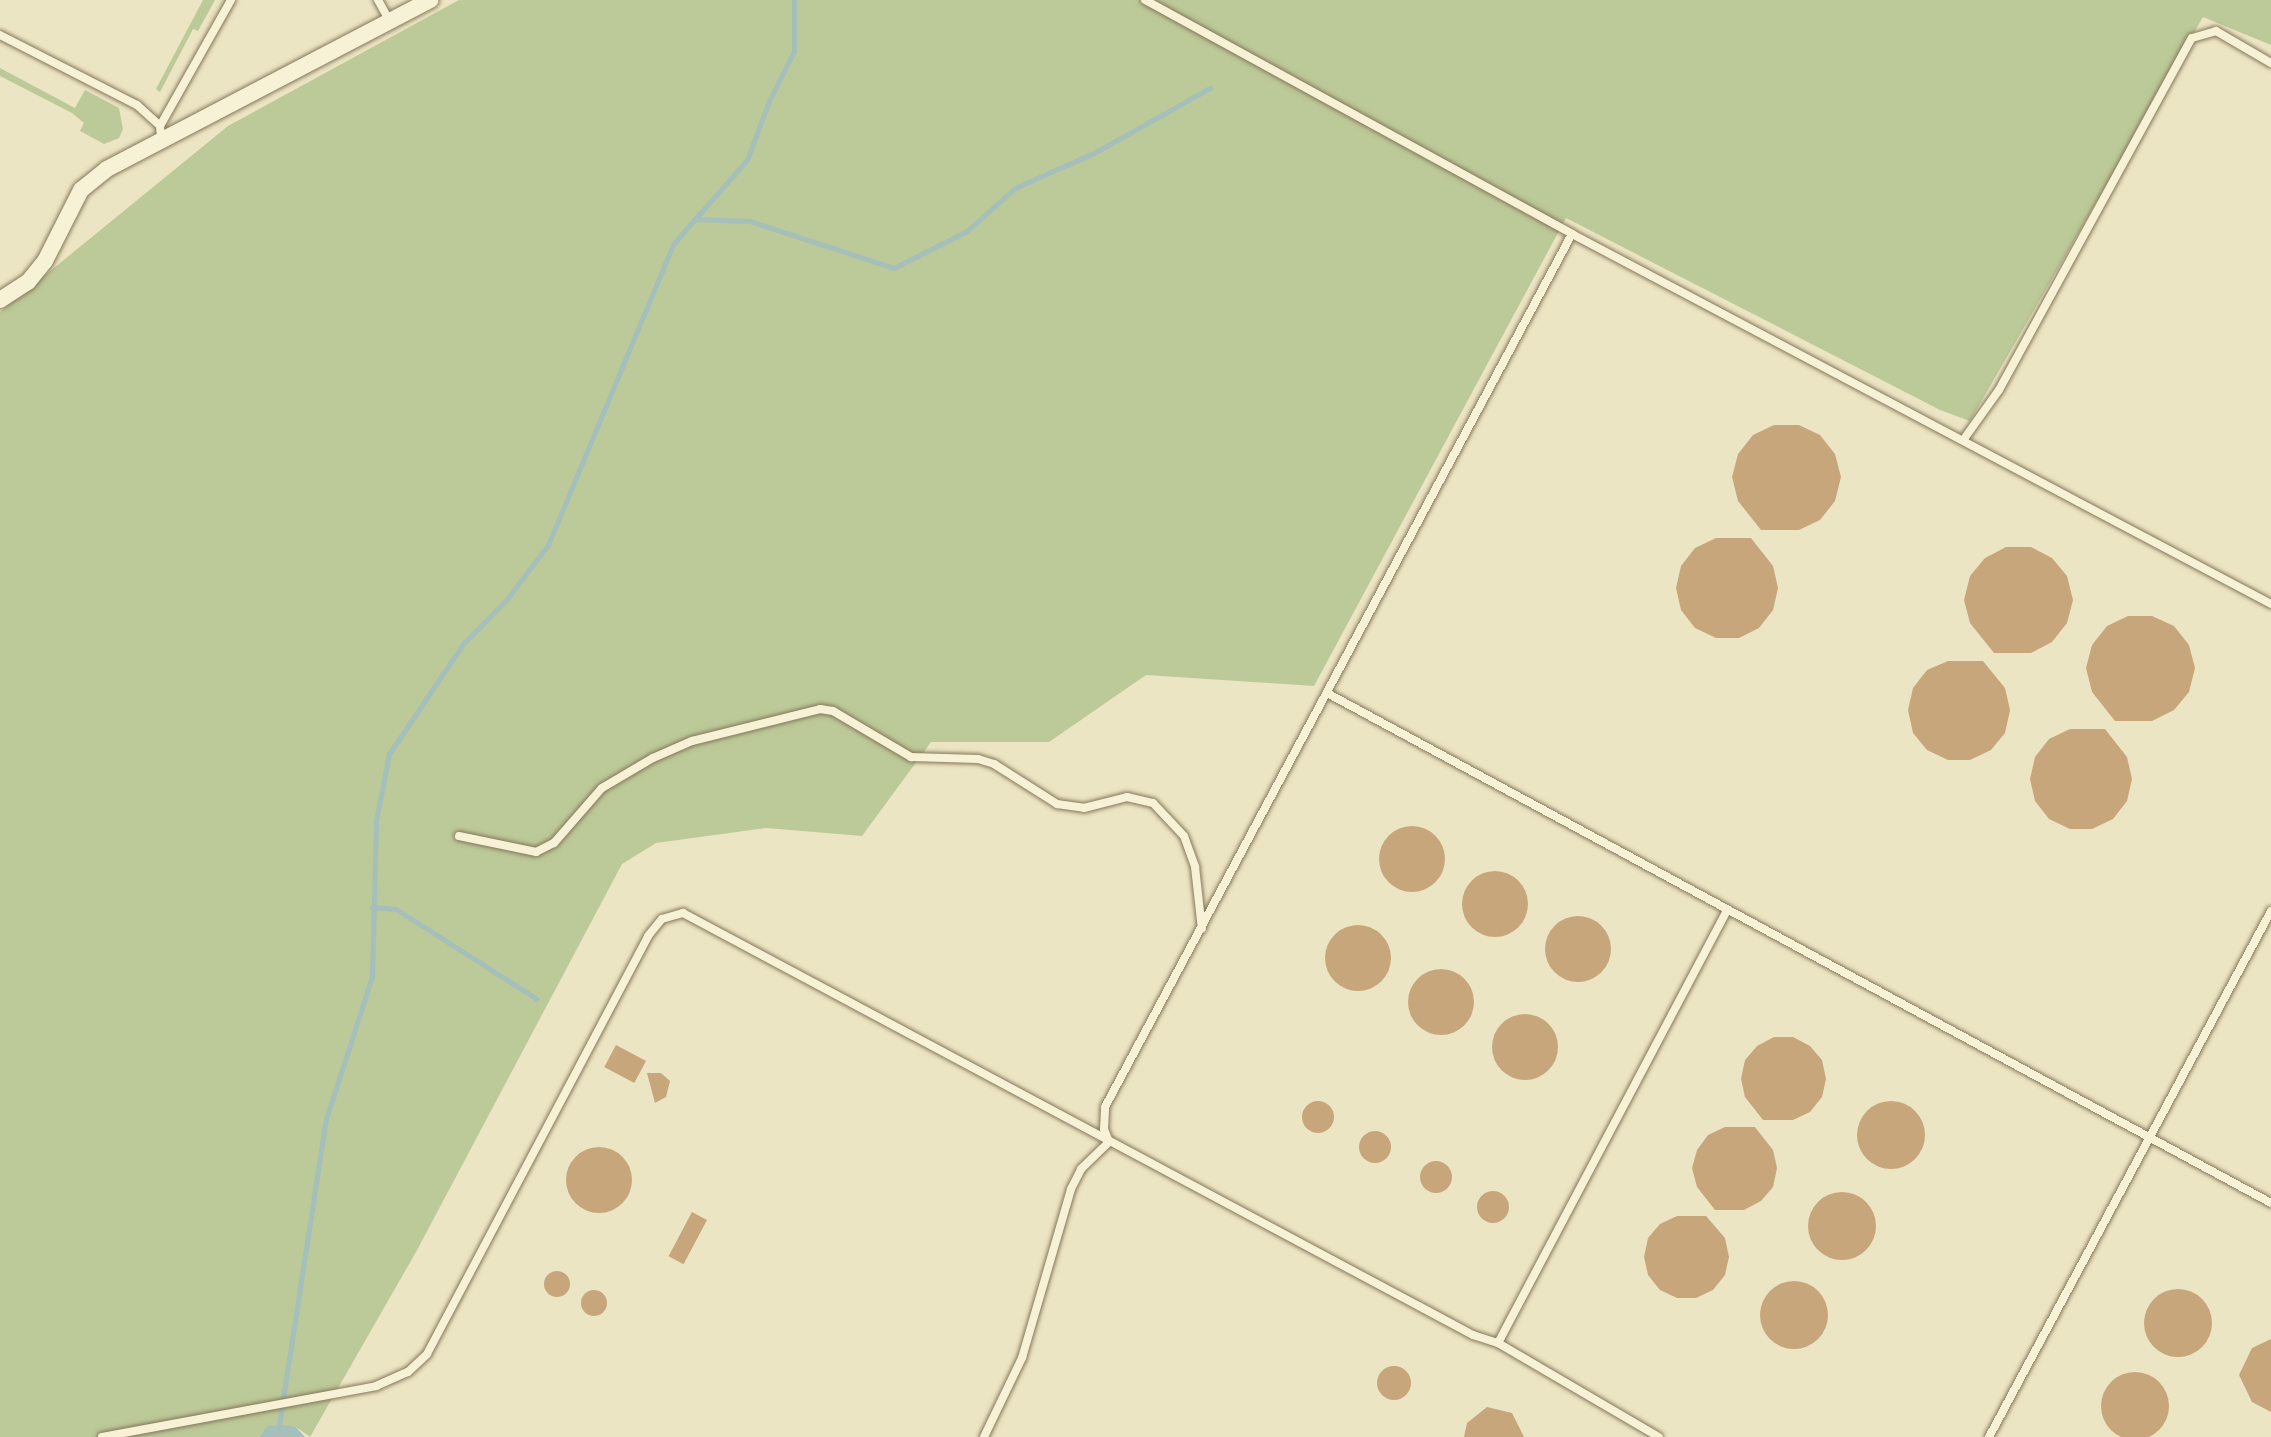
<!DOCTYPE html>
<html>
<head>
<meta charset="utf-8">
<style>
  body { margin:0 }
  #map { position:relative; width:2271px; height:1437px; overflow:hidden; background:#ece5c3; font-family:"Zilla Slab",serif }
  div>[style] { position:absolute }
  .green>* { inset:0; background:#bcc998 }
  .water>* { inset:0; background:#a5bfbb }
  .stream>* { height:5px; margin:-2.5px; padding:0 2.5px; transform-origin:2.5px; border-radius:2.5px; background:#a5bfbb }
  .building>* { inset:0; background:#c8a67b; transform-origin:0 0 }
  .round { border-radius:50% }
  .roads { filter:drop-shadow(0 0 2px #85775b) drop-shadow(0 0 2px #85775b) }
  .lane>* { height:8px; margin:-4px; padding:0 4px; transform-origin:4px; border-radius:4px; background:#f7f2d6 }
  .street>* { height:16px; margin:-8px; padding:0 8px; transform-origin:8px; border-radius:8px; background:#f7f2d6 }
  span { translate:-50% -50%; white-space:nowrap; text-align:center; line-height:1.15; -webkit-text-stroke:5px #f4efd2; paint-order:stroke }
</style>
</head>
<body>
<div id="map">
  <div class="green">
    <i style="clip-path:polygon(203px 0,215px 0,198px 31px,193px 29px,160px 92px,156px 89px)"></i>
    <i style="clip-path:polygon(459px 0,2271px 0,2271px 45px,2203px 17px,1970px 421px,1940px 410px,1566px 218px,1314px 686px,1146px 675px,1049px 742px,931px 742px,862px 836px,766px 828px,656px 843px,622px 864px,416px 1252px,310px 1437px,296px 1427px,267px 1426px,259px 1437px,0 1437px,0 312px,228px 126px)"></i>
    <i style="clip-path:polygon(0 68px,75px 108px,85px 90px,119px 108px,123px 129px,119px 138px,104px 144px,80px 131px,84px 123px,72px 113px,0 76px)"></i>
  </div>
  <div class="water">
    <i style="clip-path:polygon(284px 1425px,296px 1427px,305px 1437px,259px 1437px,267px 1426px)"></i>
  </div>
  <div class="stream">
    <i style="left:694px;top:219px;width:56px;rotate:2deg"></i>
    <i style="left:750px;top:221px;width:151px;rotate:18.1deg"></i>
    <i style="left:894px;top:268px;width:82px;rotate:-26.9deg"></i>
    <i style="left:967px;top:231px;width:64px;rotate:-41.9deg"></i>
    <i style="left:1015px;top:188px;width:86px;rotate:-23.9deg"></i>
    <i style="left:1094px;top:153px;width:133px;rotate:-29.3deg"></i>
    <i style="left:372px;top:907px;width:24px;rotate:5deg"></i>
    <i style="left:396px;top:909px;width:167px;rotate:32.6deg"></i>
    <i style="left:279px;top:1425px;width:310px;rotate:-81.3deg"></i>
    <i style="left:326px;top:1119px;width:149px;rotate:-72.1deg"></i>
    <i style="left:372px;top:977px;width:156px;rotate:-88.5deg"></i>
    <i style="left:376px;top:821px;width:68px;rotate:-79deg"></i>
    <i style="left:389px;top:754px;width:133px;rotate:-56.1deg"></i>
    <i style="left:463px;top:644px;width:63px;rotate:-45.6deg"></i>
    <i style="left:507px;top:599px;width:68px;rotate:-52.8deg"></i>
    <i style="left:548px;top:545px;width:327px;rotate:-67.4deg"></i>
    <i style="left:674px;top:243px;width:111px;rotate:-48.7deg"></i>
    <i style="left:747px;top:160px;width:63px;rotate:-69.6deg"></i>
    <i style="left:769px;top:101px;width:56px;rotate:-63.4deg"></i>
    <i style="left:794px;top:51px;width:51px;rotate:-90deg"></i>
  </div>
  <div class="building">
    <i style="clip-path:polygon(1774px 425px,1799px 425px,1820px 435px,1835px 454px,1841px 477px,1835px 501px,1820px 520px,1799px 530px,1761px 530px,1738px 501px,1732px 477px,1738px 454px,1753px 435px)"></i>
    <i style="clip-path:polygon(1716px 538px,1751px 538px,1773px 566px,1778px 588px,1773px 610px,1759px 628px,1739px 638px,1716px 638px,1695px 628px,1681px 610px,1676px 588px,1681px 566px,1695px 548px)"></i>
    <i style="clip-path:polygon(2006px 547px,2031px 547px,2052px 558px,2067px 576px,2073px 600px,2067px 623px,2052px 642px,2031px 653px,1994px 653px,1970px 623px,1964px 600px,1970px 576px,1985px 558px)"></i>
    <i style="clip-path:polygon(2128px 616px,2152px 616px,2174px 626px,2189px 645px,2195px 668px,2189px 692px,2174px 710px,2152px 721px,2115px 721px,2092px 692px,2086px 668px,2092px 645px,2107px 626px)"></i>
    <i style="clip-path:polygon(1948px 661px,1983px 661px,2005px 688px,2010px 710px,2005px 733px,1991px 750px,1970px 760px,1948px 760px,1927px 750px,1913px 733px,1908px 710px,1913px 688px,1927px 670px)"></i>
    <i style="clip-path:polygon(2070px 729px,2105px 729px,2127px 757px,2132px 779px,2127px 801px,2113px 819px,2092px 829px,2070px 829px,2049px 819px,2035px 801px,2030px 779px,2035px 757px,2049px 739px)"></i>
    <i class="round" style="left:1379px;top:826px;width:66px;height:66px"></i>
    <i class="round" style="left:1462px;top:871px;width:66px;height:66px"></i>
    <i class="round" style="left:1545px;top:916px;width:66px;height:66px"></i>
    <i class="round" style="left:1325px;top:925px;width:66px;height:66px"></i>
    <i class="round" style="left:1408px;top:969px;width:66px;height:66px"></i>
    <i class="round" style="left:1492px;top:1014px;width:66px;height:66px"></i>
    <i style="clip-path:polygon(1774px 1037px,1793px 1037px,1810px 1046px,1822px 1060px,1826px 1079px,1822px 1097px,1810px 1112px,1793px 1120px,1763px 1120px,1745px 1097px,1741px 1079px,1745px 1060px,1757px 1046px)"></i>
    <i style="left:616px;top:1045px;width:34px;height:25px;rotate:28deg"></i>
    <i style="clip-path:polygon(647px 1073px,661px 1073px,670px 1081px,666px 1097px,655px 1103px)"></i>
    <i class="round" style="left:1857px;top:1101px;width:68px;height:68px"></i>
    <i class="round" style="left:1302px;top:1101px;width:32px;height:32px"></i>
    <i style="clip-path:polygon(1725px 1127px,1755px 1127px,1773px 1150px,1777px 1168px,1773px 1187px,1761px 1201px,1744px 1210px,1715px 1210px,1697px 1187px,1692px 1168px,1697px 1150px,1708px 1135px)"></i>
    <i class="round" style="left:1359px;top:1131px;width:32px;height:32px"></i>
    <i class="round" style="left:566px;top:1147px;width:66px;height:66px"></i>
    <i class="round" style="left:1420px;top:1161px;width:32px;height:32px"></i>
    <i class="round" style="left:1477px;top:1191px;width:32px;height:32px"></i>
    <i class="round" style="left:1808px;top:1192px;width:68px;height:68px"></i>
    <i style="left:692px;top:1212px;width:17px;height:50px;rotate:28deg"></i>
    <i style="clip-path:polygon(1677px 1216px,1706px 1216px,1725px 1238px,1729px 1257px,1725px 1275px,1713px 1290px,1696px 1298px,1677px 1298px,1660px 1290px,1648px 1275px,1644px 1257px,1648px 1238px,1660px 1224px)"></i>
    <i class="round" style="left:544px;top:1271px;width:26px;height:26px"></i>
    <i class="round" style="left:1760px;top:1281px;width:68px;height:68px"></i>
    <i class="round" style="left:2144px;top:1289px;width:68px;height:68px"></i>
    <i class="round" style="left:581px;top:1290px;width:26px;height:26px"></i>
    <i style="clip-path:polygon(2271px 1339px,2271px 1412px,2252px 1402px,2239px 1375px,2252px 1348px)"></i>
    <i class="round" style="left:1377px;top:1366px;width:34px;height:34px"></i>
    <i class="round" style="left:2101px;top:1372px;width:68px;height:68px"></i>
    <i style="clip-path:polygon(1487px 1407px,1512px 1413px,1524px 1437px,1464px 1437px,1467px 1423px)"></i>
  </div>
  <div class="roads">
    <div class="lane">
      <i style="left:378px;top:0;width:25px;rotate:61deg"></i>
      <i style="left:1145px;top:0;width:487px;rotate:28.7deg"></i>
      <i style="left:1572px;top:234px;width:791px;rotate:27.89deg"></i>
      <i style="left:0;top:35px;width:154px;rotate:27.1deg"></i>
      <i style="left:137px;top:105px;width:31px;rotate:42deg"></i>
      <i style="left:160px;top:126px;width:11px;rotate:85deg"></i>
      <i style="left:160px;top:126px;width:145px;rotate:-60.6deg"></i>
      <i style="left:1964px;top:439px;width:60px;rotate:-54.5deg"></i>
      <i style="left:1999px;top:390px;width:401px;rotate:-61.3deg"></i>
      <i style="left:2192px;top:38px;width:25px;rotate:-16deg"></i>
      <i style="left:2216px;top:31px;width:64px;rotate:30.2deg"></i>
      <i style="left:1327px;top:693px;width:1073px;rotate:28.38deg"></i>
      <i style="left:459px;top:836px;width:79px;rotate:11.7deg"></i>
      <i style="left:536px;top:852px;width:20px;rotate:-27deg"></i>
      <i style="left:554px;top:843px;width:73px;rotate:-48.9deg"></i>
      <i style="left:602px;top:788px;width:59px;rotate:-30.5deg"></i>
      <i style="left:653px;top:758px;width:43px;rotate:-23.6deg"></i>
      <i style="left:692px;top:741px;width:132px;rotate:-14deg"></i>
      <i style="left:820px;top:709px;width:13px;rotate:9deg"></i>
      <i style="left:833px;top:711px;width:91px;rotate:30.5deg"></i>
      <i style="left:911px;top:757px;width:67px;rotate:1.7deg"></i>
      <i style="left:978px;top:759px;width:17px;rotate:17deg"></i>
      <i style="left:994px;top:764px;width:75px;rotate:32.4deg"></i>
      <i style="left:1057px;top:804px;width:27px;rotate:8deg"></i>
      <i style="left:1084px;top:808px;width:44px;rotate:-14.3deg"></i>
      <i style="left:1127px;top:797px;width:27px;rotate:13deg"></i>
      <i style="left:1153px;top:803px;width:45px;rotate:46.8deg"></i>
      <i style="left:1184px;top:836px;width:33px;rotate:70deg"></i>
      <i style="left:1195px;top:867px;width:62px;rotate:83.6deg"></i>
      <i style="left:1498px;top:1343px;width:488px;rotate:-62.1deg"></i>
      <i style="left:102px;top:1437px;width:279px;rotate:-10.5deg"></i>
      <i style="left:376px;top:1386px;width:35px;rotate:-24deg"></i>
      <i style="left:408px;top:1372px;width:26px;rotate:-43deg"></i>
      <i style="left:427px;top:1354px;width:473px;rotate:-62.1deg"></i>
      <i style="left:648px;top:936px;width:22px;rotate:-51deg"></i>
      <i style="left:662px;top:919px;width:22px;rotate:-16deg"></i>
      <i style="left:683px;top:913px;width:896px;rotate:28.11deg"></i>
      <i style="left:1473px;top:1335px;width:26px;rotate:18deg"></i>
      <i style="left:1498px;top:1343px;width:186px;rotate:30.3deg"></i>
      <i style="left:984px;top:1437px;width:88px;rotate:-64.3deg"></i>
      <i style="left:1022px;top:1358px;width:176px;rotate:-73.8deg"></i>
      <i style="left:1071px;top:1189px;width:22px;rotate:-63deg"></i>
      <i style="left:1081px;top:1169px;width:39px;rotate:-44deg"></i>
      <i style="left:1109px;top:1142px;width:14px;rotate:-111deg"></i>
      <i style="left:1104px;top:1129px;width:22px;rotate:-87deg"></i>
      <i style="left:1105px;top:1107px;width:990px;rotate:-61.86deg"></i>
      <i style="left:1989px;top:1437px;width:597px;rotate:-61.8deg"></i>
    </div>
    <div class="street">
      <i style="left:0;top:300px;width:33px;rotate:-33deg"></i>
      <i style="left:28px;top:282px;width:27px;rotate:-51deg"></i>
      <i style="left:45px;top:261px;width:80px;rotate:-63.1deg"></i>
      <i style="left:81px;top:190px;width:33px;rotate:-39deg"></i>
      <i style="left:107px;top:169px;width:365px;rotate:-27.6deg"></i>
    </div>
  </div>
</div>
</body>
</html>
